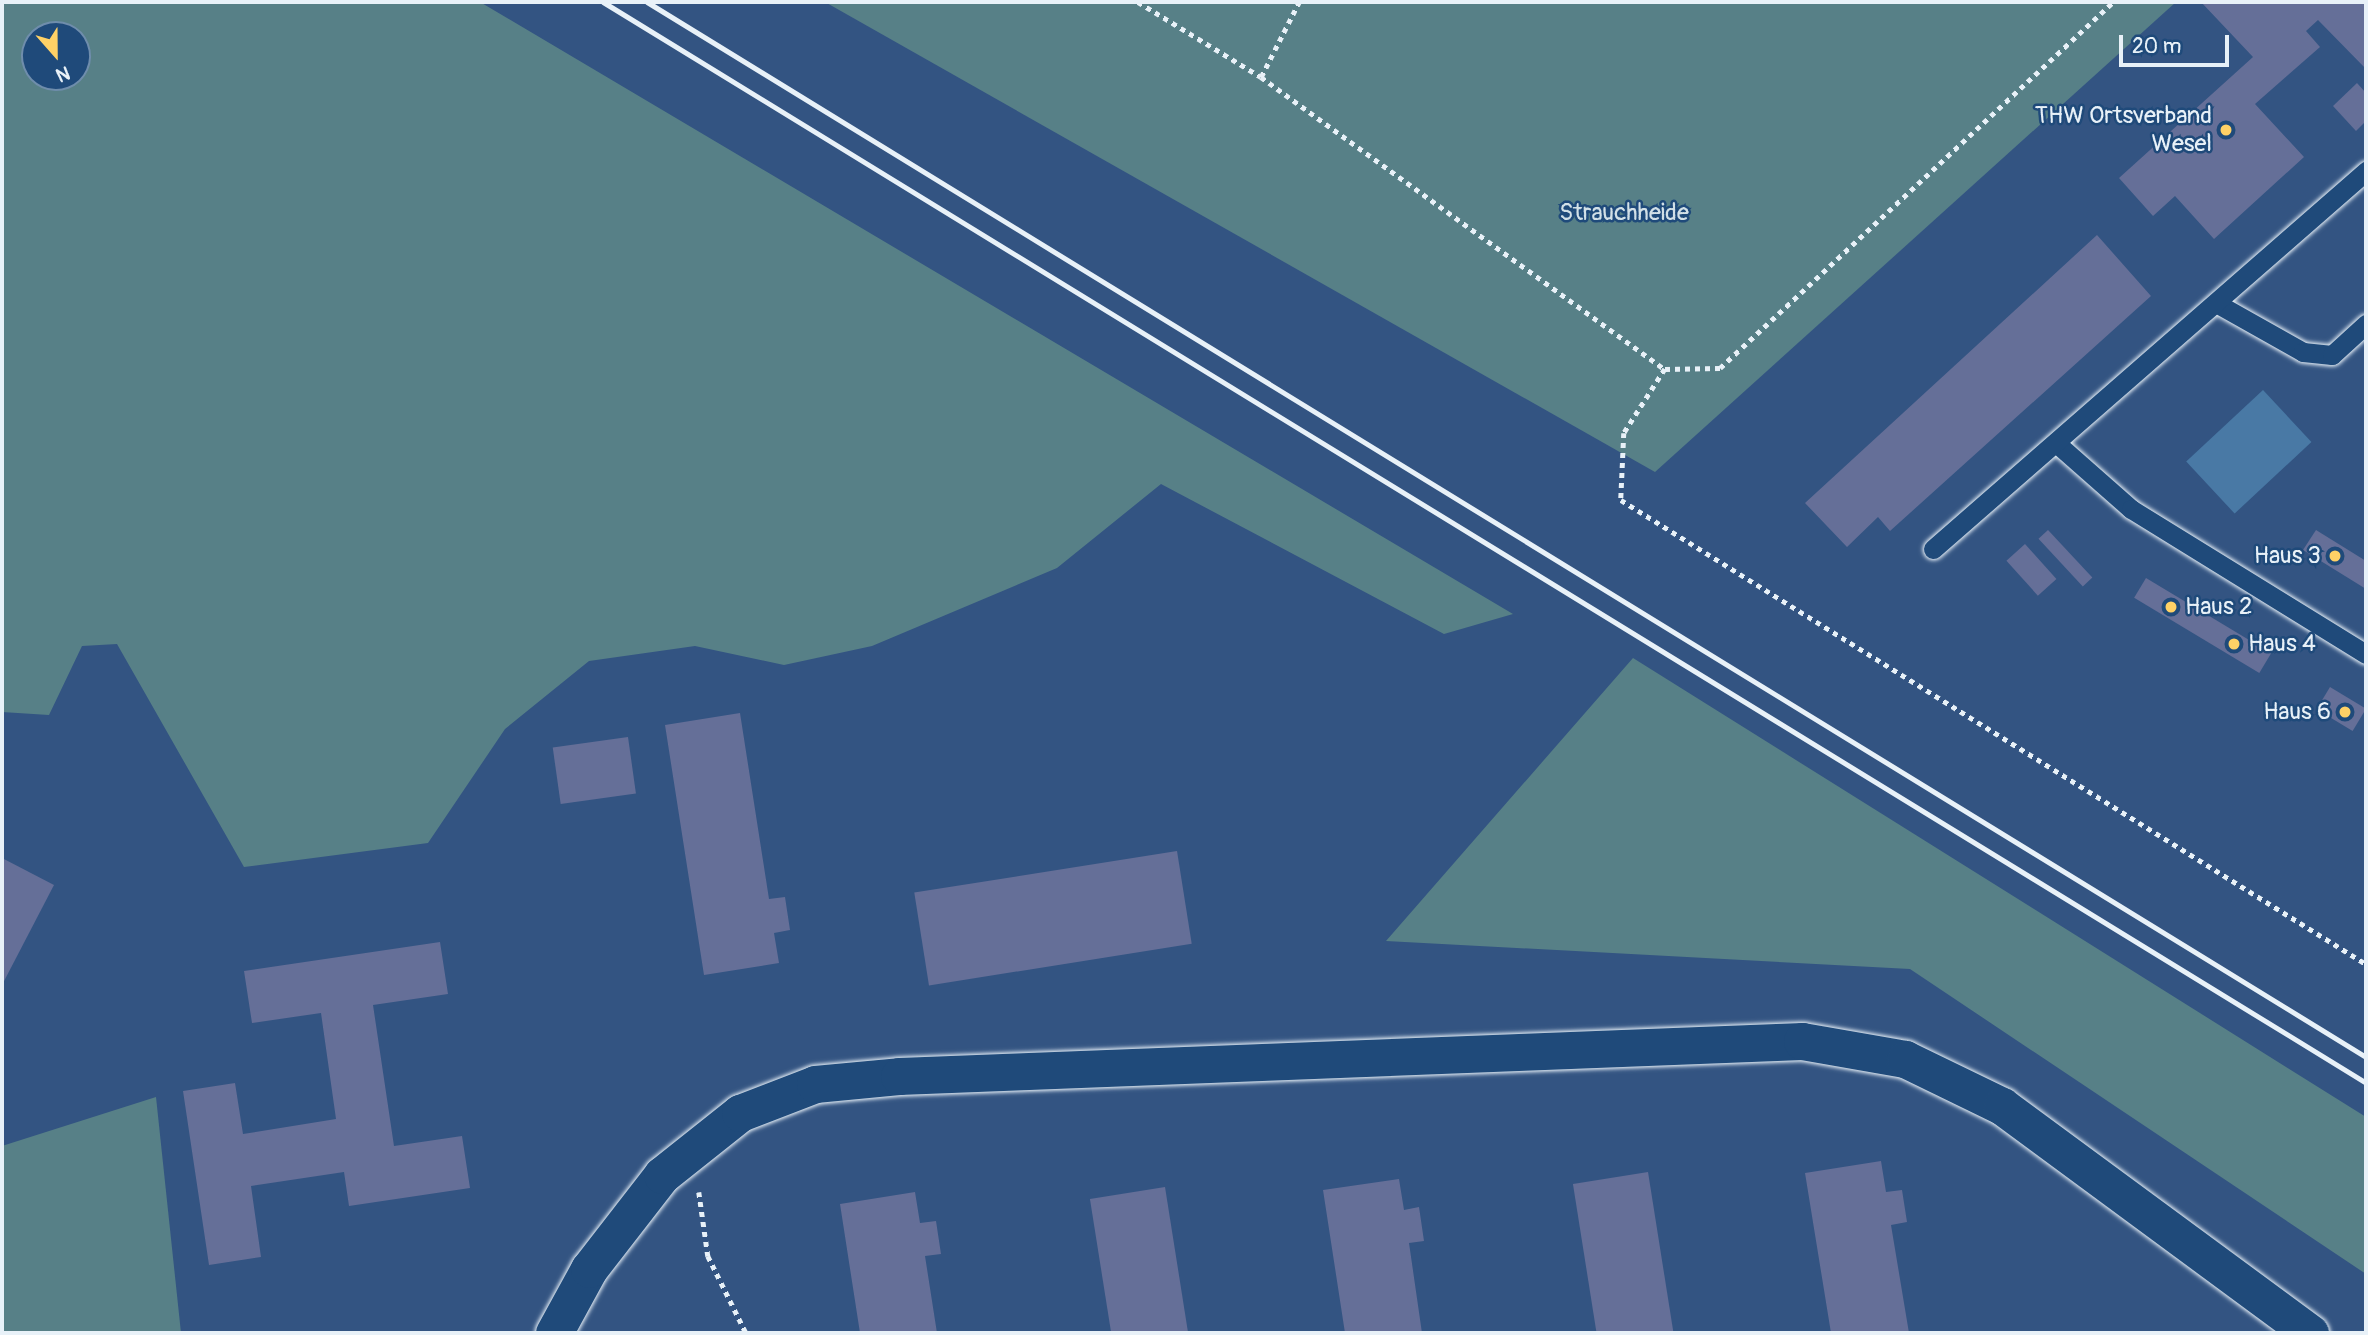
<!DOCTYPE html>
<html>
<head>
<meta charset="utf-8">
<style>
  body { margin:0 }
  #map { position:relative; width:2368px; height:1335px; overflow:hidden; background:#335482; font-family:Pangolin,sans-serif }
  div>[style] { position:absolute }
  .green>* { inset:0; background:#578087 }
  .water>* { inset:0; background:#4979a5; transform-origin:0 0 }
  .building>* { inset:0; background:#656f98; transform-origin:0 0 }
  .path>* { height:4.5px; margin-top:-2.25px; transform-origin:0; background:repeating-linear-gradient(90deg,#e8f1f8 0 5px,transparent 0 10px) }
  .roads { filter:drop-shadow(0 0 2px #e8f1f8) drop-shadow(0 0 2px #e8f1f8) }
  .lane>* { height:19px; margin:-9.5px; padding:0 9.5px; transform-origin:9.5px; border-radius:9.5px; background:#1f4a7a }
  .street>* { height:37px; margin:-18.5px; padding:0 18.5px; transform-origin:18.5px; border-radius:18.5px; background:#1f4a7a }
  .rail>* { height:5px; margin:-2.5px; padding:0 2.5px; transform-origin:2.5px; border-radius:2.5px; background:#e8f1f8 }
  .dots>* { width:19px; height:19px; translate:-50% -50%; box-sizing:border-box; border:4px solid #1f4a7a; border-radius:50% }
  span { translate:-50% -50%; white-space:nowrap; text-align:center; line-height:1.15; -webkit-text-stroke:5px #1f4a7a; paint-order:stroke }
  .poi-label { font-size:24px; color:#e8f1f8 }
  .right { translate:-100% -50%; text-align:right }
  .left { translate:0 -50%; text-align:left }
  .park-label { font-size:24px; color:#d2e0e7 }
  .frame { position:absolute; inset:0; border:4px solid #e8f1f8; pointer-events:none }
  .north { position:absolute; left:21px; top:21px; width:70px; height:70px; box-sizing:border-box; background:#1f4a7a; border:2px solid #6f8dac; border-radius:50%; rotate:159deg; font-size:19px; font-weight:700; line-height:28px; text-align:center; color:#e8f1f8 }
  .north::after { content:''; display:block; margin:auto; width:24px; height:32px; background:#ffd166; clip-path:polygon(50% 0,100% 100%,50% 72%,0 100%) }
  .scale { position:absolute; left:2119px; top:35px; width:110px; height:32px; box-sizing:border-box; border:4px solid #e8f1f8; border-top:0; padding-left:9px; font-size:21px; line-height:24px; white-space:nowrap; color:#e8f1f8; -webkit-text-stroke:5px #1f4a7a; paint-order:stroke }
</style>
</head>
<body>
<div id="map">
  <div class="green">
    <i style="clip-path:polygon(evenodd,2px 2px,480px 2px,1513px 614px,1444px 634px,1161px 484px,1057px 568px,872px 646px,784px 665px,695px 646px,589px 661px,505px 729px,428px 843px,244px 867px,117px 644px,82px 646px,49px 715px,2px 712px,2px 2px,35px 35px,77px 35px,77px 77px,35px 77px,35px 35px)"></i>
    <i style="clip-path:polygon(825px 2px,2176px 2px,1655px 472px)"></i>
    <i style="clip-path:polygon(1633px 658px,2366px 1117px,2366px 1274px,1910px 969px,1386px 941px)"></i>
    <i style="clip-path:polygon(156px 1097px,181px 1333px,2px 1333px,2px 1146px)"></i>
  </div>
  <div class="water">
    <i style="left:2263px;top:390px;width:71px;height:105px;rotate:47deg"></i>
  </div>
  <div class="building">
    <i style="clip-path:polygon(2201px 2px,2366px 2px,2366px 69px,2318px 20px,2306px 31px,2320px 47px,2255px 104px,2304px 157px,2214px 239px,2175px 196px,2153px 216px,2119px 178px,2253px 57px)"></i>
    <i style="clip-path:polygon(2357px 83px,2366px 93px,2366px 121px,2356px 131px,2333px 106px)"></i>
    <i style="clip-path:polygon(2097px 235px,2151px 296px,1890px 531px,1878px 517px,1847px 547px,1805px 503px)"></i>
    <i style="left:2048px;top:530px;width:65px;height:13px;rotate:47deg"></i>
    <i style="clip-path:polygon(2316px 530px,2366px 561px,2366px 589px,2303px 550px)"></i>
    <i style="left:2025px;top:544px;width:47px;height:25px;rotate:48deg"></i>
    <i style="left:2146px;top:578px;width:146px;height:23px;rotate:31deg"></i>
    <i style="left:2330px;top:687px;width:42px;height:26px;rotate:31deg"></i>
    <i style="clip-path:polygon(740px 713px,769px 899px,785px 897px,790px 930px,774px 933px,779px 963px,704px 975px,665px 725px)"></i>
    <i style="left:628px;top:737px;width:57px;height:76px;rotate:82deg"></i>
    <i style="left:1177px;top:851px;width:94px;height:266px;rotate:81deg"></i>
    <i style="clip-path:polygon(2px 858px,54px 885px,2px 985px)"></i>
    <i style="clip-path:polygon(440px 942px,448px 994px,373px 1005px,394px 1146px,462px 1136px,470px 1188px,349px 1206px,344px 1172px,251px 1186px,261px 1257px,209px 1265px,183px 1091px,235px 1083px,243px 1134px,336px 1119px,321px 1013px,252px 1023px,244px 971px)"></i>
    <i style="clip-path:polygon(1881px 1161px,1886px 1192px,1902px 1190px,1907px 1222px,1891px 1225px,1909px 1333px,1831px 1333px,1805px 1173px)"></i>
    <i style="left:1648px;top:1172px;width:163px;height:76px;rotate:81deg"></i>
    <i style="clip-path:polygon(1399px 1179px,1404px 1210px,1419px 1207px,1424px 1241px,1409px 1243px,1422px 1333px,1345px 1333px,1323px 1190px)"></i>
    <i style="left:1165px;top:1187px;width:148px;height:76px;rotate:81deg"></i>
    <i style="clip-path:polygon(915px 1192px,920px 1223px,936px 1221px,941px 1254px,925px 1256px,937px 1333px,860px 1333px,840px 1204px)"></i>
  </div>
  <div class="path">
    <i style="left:1138px;top:2px;width:144px;rotate:31.4deg"></i>
    <i style="left:1261px;top:77px;width:498px;rotate:35.9deg"></i>
    <i style="left:1665px;top:369px;width:76px;rotate:122.6deg"></i>
    <i style="left:1624px;top:433px;width:67px;rotate:92.6deg"></i>
    <i style="left:1621px;top:500px;width:878px;rotate:31.92deg"></i>
    <i style="left:1261px;top:77px;width:84px;rotate:-63.1deg"></i>
    <i style="left:1665px;top:369px;width:55px;rotate:-1deg"></i>
    <i style="left:1720px;top:368px;width:537px;rotate:-42.96deg"></i>
    <i style="left:699px;top:1192px;width:65px;rotate:82deg"></i>
    <i style="left:708px;top:1256px;width:86px;rotate:63.7deg"></i>
  </div>
  <div class="roads">
    <div class="lane">
      <i style="left:2216px;top:303px;width:100px;rotate:29.4deg"></i>
      <i style="left:2303px;top:352px;width:29px;rotate:6deg"></i>
      <i style="left:2332px;top:355px;width:46px;rotate:-42.4deg"></i>
      <i style="left:2056px;top:443px;width:100px;rotate:41.3deg"></i>
      <i style="left:2131px;top:509px;width:276px;rotate:31.7deg"></i>
      <i style="left:1933px;top:549px;width:575px;rotate:-41.12deg"></i>
    </div>
    <div class="street">
      <i style="left:554px;top:1333px;width:73px;rotate:-61.3deg"></i>
      <i style="left:589px;top:1269px;width:119px;rotate:-52.2deg"></i>
      <i style="left:662px;top:1175px;width:100px;rotate:-38.5deg"></i>
      <i style="left:740px;top:1113px;width:80px;rotate:-21.1deg"></i>
      <i style="left:815px;top:1084px;width:84px;rotate:-5.4deg"></i>
      <i style="left:899px;top:1076px;width:904px;rotate:-2.22deg"></i>
      <i style="left:1802px;top:1041px;width:105px;rotate:9.9deg"></i>
      <i style="left:1905px;top:1059px;width:108px;rotate:25.9deg"></i>
      <i style="left:2002px;top:1106px;width:383px;rotate:36.4deg"></i>
    </div>
  </div>
  <div class="rail">
    <i style="left:603px;top:2px;width:2068px;rotate:31.51deg"></i>
    <i style="left:647px;top:2px;width:2017px;rotate:31.54deg"></i>
  </div>
  <div class="dots">
    <i style="left:2226px;top:130px;background:#ffd166"></i>
    <i style="left:2335px;top:556px;background:#ffd166"></i>
    <i style="left:2171px;top:607px;background:#ffd166"></i>
    <i style="left:2234px;top:644px;background:#ffd166"></i>
    <i style="left:2345px;top:712px;background:#ffd166"></i>
  </div>
  <div class="poi-label">
    <span class="right" style="left:2212px;top:130px">THW Ortsverband<br>Wesel</span>
    <span class="right" style="left:2321px;top:556px">Haus 3</span>
    <span class="left" style="left:2185px;top:607px">Haus 2</span>
    <span class="left" style="left:2248px;top:644px">Haus 4</span>
    <span class="right" style="left:2331px;top:712px">Haus 6</span>
  </div>
  <div class="park-label">
    <span style="left:1624px;top:213px">Strauchheide</span>
  </div>
  <div class="frame"></div>
  <div class="north">N</div>
  <div class="scale">20 m</div>
</div>
</body>
</html>
